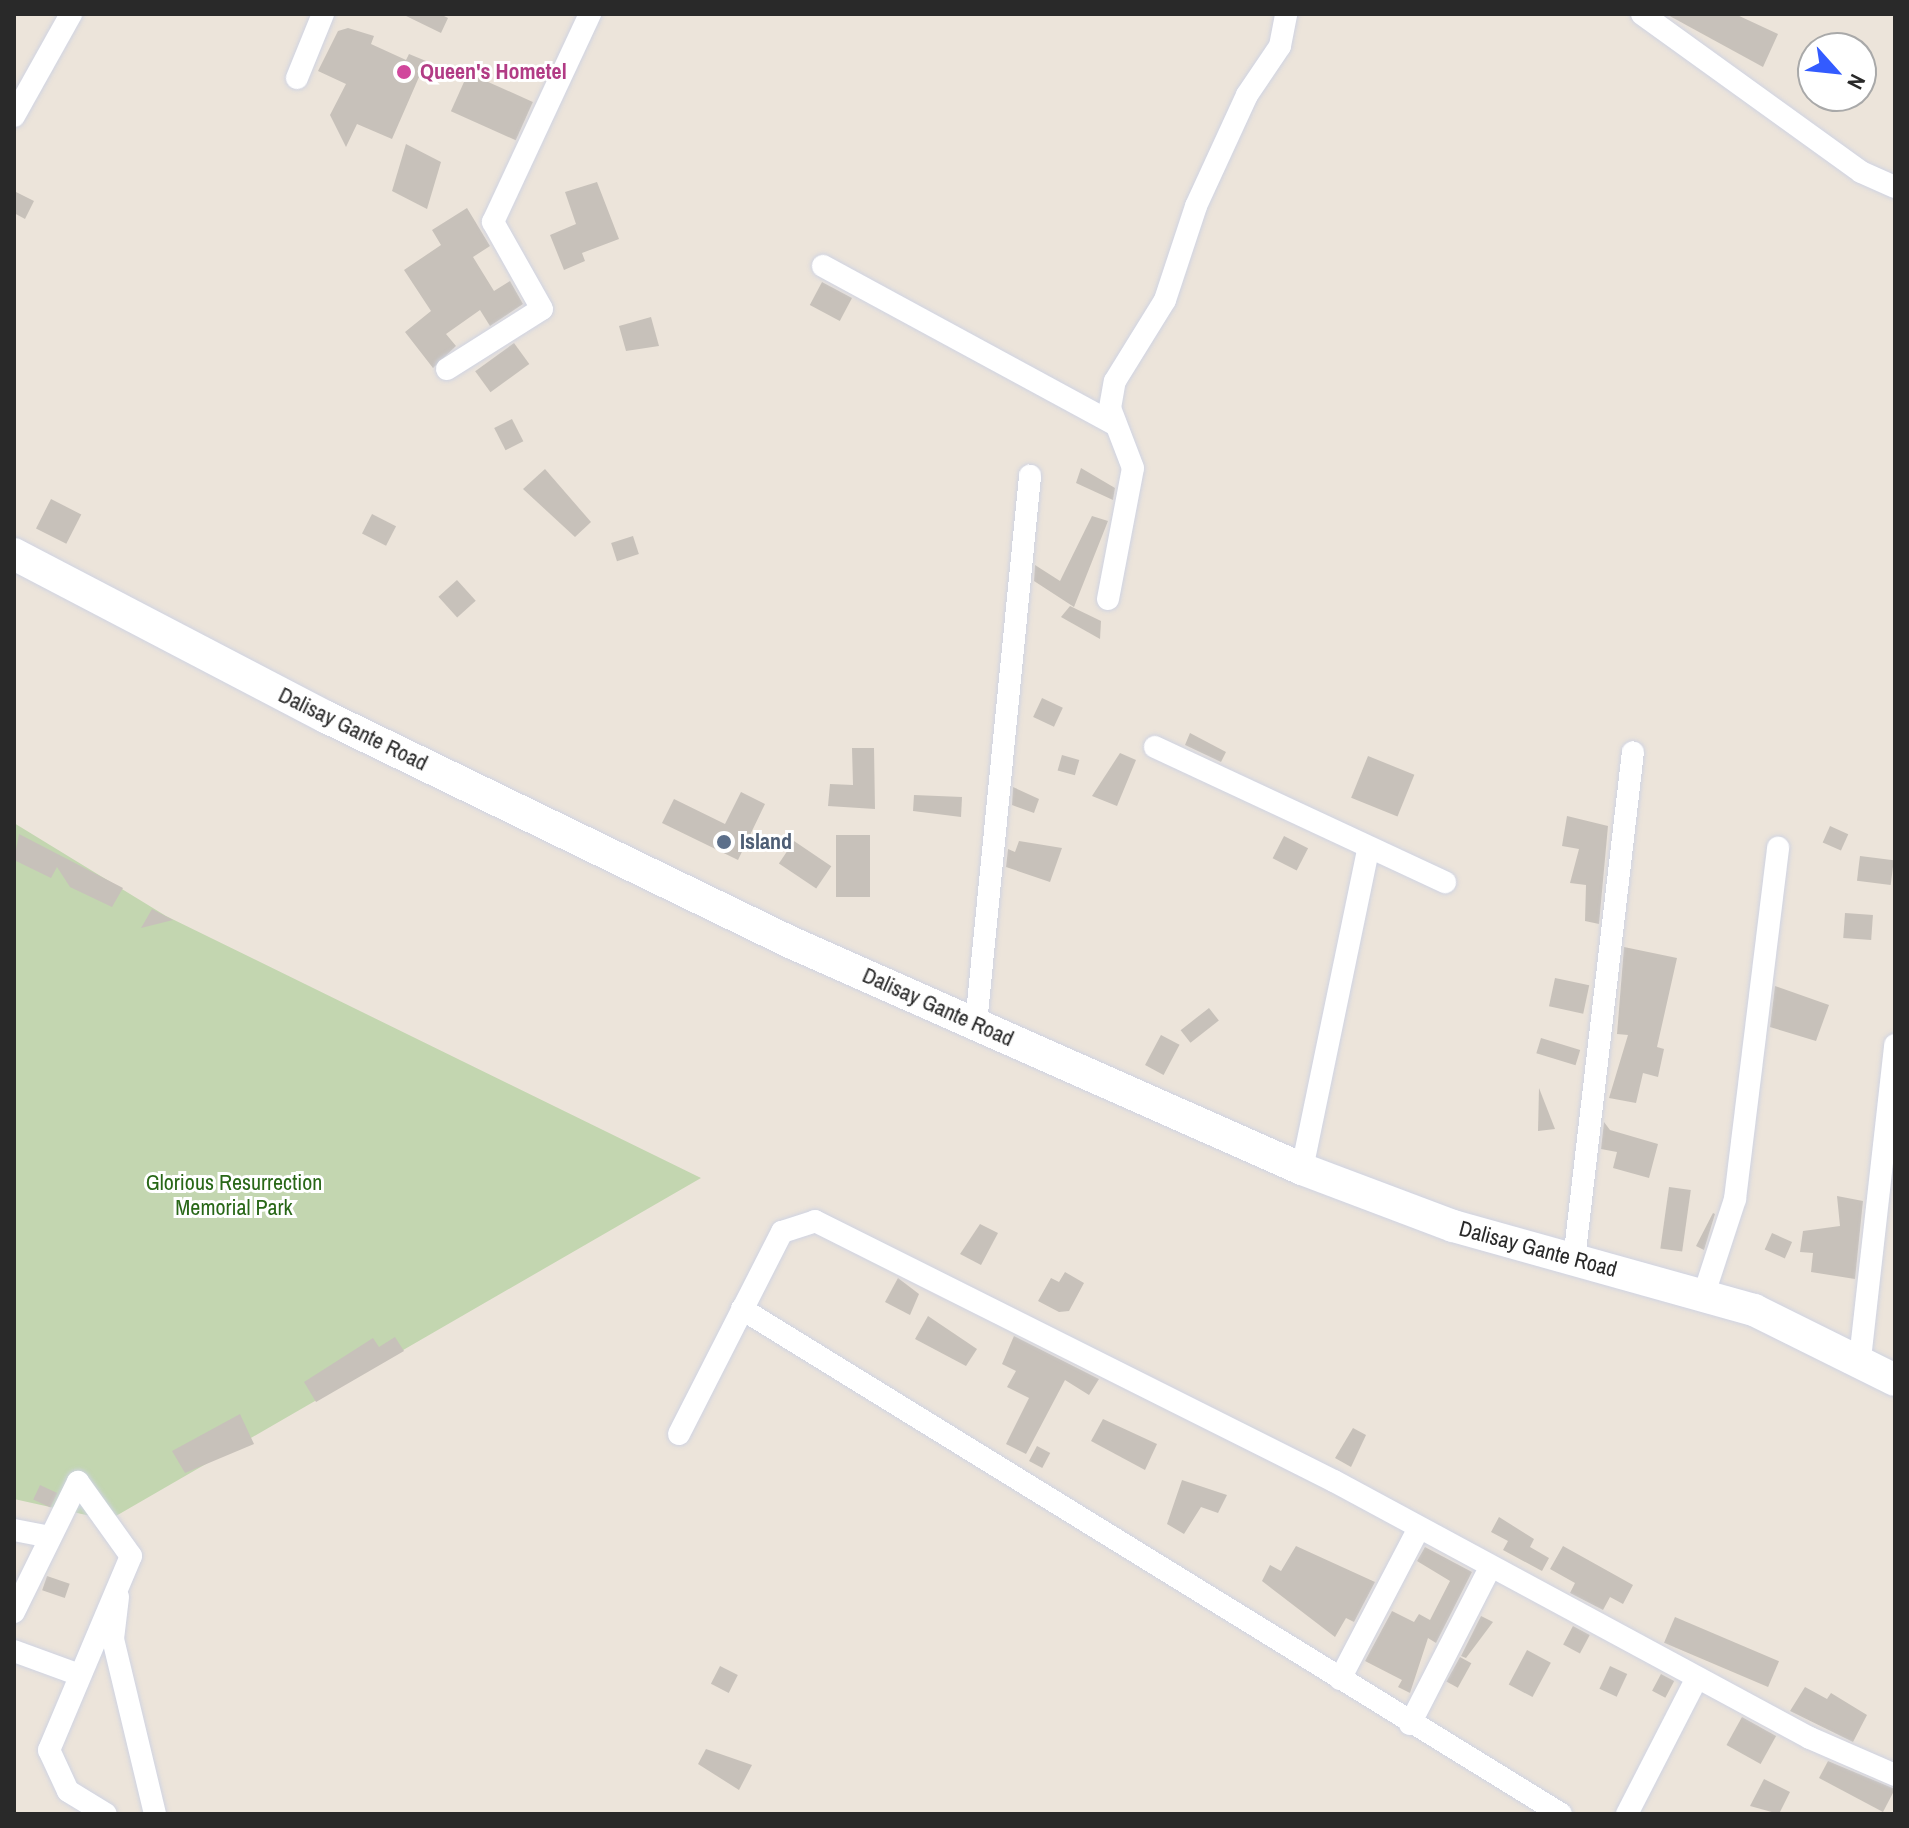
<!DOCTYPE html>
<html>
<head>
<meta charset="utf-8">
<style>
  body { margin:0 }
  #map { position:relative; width:1909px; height:1828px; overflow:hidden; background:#ece4da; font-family:"Archivo Narrow",sans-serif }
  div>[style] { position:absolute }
  .cemetery>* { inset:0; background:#c3d6b0 }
  .building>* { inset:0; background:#c7c1ba; transform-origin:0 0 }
  .roads { filter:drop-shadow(0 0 2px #cfd3e2) drop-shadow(0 0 2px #cfd3e2) }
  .street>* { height:22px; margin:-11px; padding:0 11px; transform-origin:11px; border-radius:11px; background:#fff }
  .secondary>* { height:32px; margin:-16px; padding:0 16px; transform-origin:16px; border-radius:16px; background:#fff }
  .dots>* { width:22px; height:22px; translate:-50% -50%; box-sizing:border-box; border:4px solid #fff; border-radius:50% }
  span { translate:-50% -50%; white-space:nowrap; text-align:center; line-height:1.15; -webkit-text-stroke:6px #fff; paint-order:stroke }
  .hotel-label { font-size:22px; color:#b23c85; font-weight:700 }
  .left { translate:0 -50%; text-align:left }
  .street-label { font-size:22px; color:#292929 }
  .service-label { font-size:22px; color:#4e5e75; font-weight:700 }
  .park-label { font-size:22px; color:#286717 }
  .frame { position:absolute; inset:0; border:16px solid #292929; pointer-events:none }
  .north { position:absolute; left:1797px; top:32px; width:80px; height:80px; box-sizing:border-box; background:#fff; border:2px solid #a9a9a9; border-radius:50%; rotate:117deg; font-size:22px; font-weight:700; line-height:32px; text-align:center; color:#292929 }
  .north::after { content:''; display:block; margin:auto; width:28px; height:36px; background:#335bff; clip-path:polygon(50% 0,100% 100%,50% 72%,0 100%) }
</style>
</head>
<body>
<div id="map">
  <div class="cemetery">
    <i style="clip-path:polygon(14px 823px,166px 916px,701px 1178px,109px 1520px,14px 1499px)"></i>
  </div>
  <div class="building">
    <i style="clip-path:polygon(402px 14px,440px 14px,448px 18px,441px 33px)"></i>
    <i style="clip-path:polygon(1666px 14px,1735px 14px,1778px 34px,1763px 67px)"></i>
    <i style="clip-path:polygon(348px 28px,374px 36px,371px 44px,406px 60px,409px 54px,426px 61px,392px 139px,357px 124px,346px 147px,330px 115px,346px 84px,318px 71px,338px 31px)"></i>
    <i style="left:468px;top:73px;width:71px;height:42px;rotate:24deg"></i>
    <i style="clip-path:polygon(406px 144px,441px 162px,427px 209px,392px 191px)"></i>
    <i style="clip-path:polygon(597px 182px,619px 239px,582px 253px,585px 261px,564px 270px,550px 235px,576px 224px,565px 192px)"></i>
    <i style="clip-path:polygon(14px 191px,34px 201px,25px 219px,14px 213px)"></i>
    <i style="clip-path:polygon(467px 208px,490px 246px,473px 257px,494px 291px,510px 281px,523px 304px,490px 326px,480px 310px,446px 334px,456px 346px,433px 368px,405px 332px,431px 311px,404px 270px,441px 245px,432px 230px)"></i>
    <i style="left:822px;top:282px;width:34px;height:26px;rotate:28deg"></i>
    <i style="clip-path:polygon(651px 317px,659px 346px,626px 351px,619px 326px)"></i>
    <i style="left:514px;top:343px;width:26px;height:48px;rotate:54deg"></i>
    <i style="left:512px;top:419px;width:25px;height:20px;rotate:63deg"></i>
    <i style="clip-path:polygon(1081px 468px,1115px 488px,1113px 500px,1076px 483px)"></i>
    <i style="clip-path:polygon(545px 469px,591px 522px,575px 537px,523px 489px)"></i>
    <i style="left:51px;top:499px;width:34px;height:33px;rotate:27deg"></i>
    <i style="left:372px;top:514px;width:27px;height:22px;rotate:27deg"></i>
    <i style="clip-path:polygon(1092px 516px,1108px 521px,1074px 607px,1034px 581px,1035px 565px,1060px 581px)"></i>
    <i style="left:633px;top:536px;width:19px;height:23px;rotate:72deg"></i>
    <i style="left:457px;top:580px;width:28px;height:25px;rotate:48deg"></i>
    <i style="clip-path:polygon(1070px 606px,1101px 621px,1100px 639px,1061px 617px)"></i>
    <i style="left:1042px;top:698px;width:23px;height:21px;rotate:25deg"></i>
    <i style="clip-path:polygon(1190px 733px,1226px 752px,1221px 762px,1185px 745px)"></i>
    <i style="clip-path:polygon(852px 748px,874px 748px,875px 809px,828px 806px,830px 784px,853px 785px)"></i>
    <i style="clip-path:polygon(1120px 753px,1136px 760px,1117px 806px,1092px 796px)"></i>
    <i style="left:1062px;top:755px;width:18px;height:16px;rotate:16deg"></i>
    <i style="left:1368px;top:756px;width:50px;height:45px;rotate:22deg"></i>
    <i style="clip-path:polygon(1013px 787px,1039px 799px,1034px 813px,1012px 805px)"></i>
    <i style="clip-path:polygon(741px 792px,765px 804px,738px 860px,662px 823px,674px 799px,725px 824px)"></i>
    <i style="clip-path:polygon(914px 795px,962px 797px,961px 817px,913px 811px)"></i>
    <i style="clip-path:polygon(1567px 816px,1608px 826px,1599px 924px,1585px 921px,1586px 885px,1570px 883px,1579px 849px,1562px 846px)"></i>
    <i style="left:1830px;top:826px;width:20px;height:18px;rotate:24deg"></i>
    <i style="clip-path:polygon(19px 834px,123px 888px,112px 907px,70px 887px,57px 867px,51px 878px,14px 860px)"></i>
    <i style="left:836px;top:835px;width:34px;height:62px"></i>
    <i style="left:1284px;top:836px;width:27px;height:25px;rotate:27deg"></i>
    <i style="left:794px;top:841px;width:45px;height:27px;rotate:34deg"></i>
    <i style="clip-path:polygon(1019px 841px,1062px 848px,1050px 882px,1006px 867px,1008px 849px,1015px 852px)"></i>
    <i style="left:1860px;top:856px;width:34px;height:25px;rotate:7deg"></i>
    <i style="clip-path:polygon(152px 909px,173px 920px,141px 928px)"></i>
    <i style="left:1845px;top:913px;width:28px;height:25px;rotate:4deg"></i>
    <i style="clip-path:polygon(1624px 947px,1677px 958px,1657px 1047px,1664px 1049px,1658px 1077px,1643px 1073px,1636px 1103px,1609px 1098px,1628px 1035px,1617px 1034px)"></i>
    <i style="left:1555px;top:978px;width:35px;height:29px;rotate:12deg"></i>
    <i style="clip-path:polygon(1775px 986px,1829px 1005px,1816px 1041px,1770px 1027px)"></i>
    <i style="left:1209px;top:1008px;width:16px;height:36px;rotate:52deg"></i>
    <i style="left:1161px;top:1035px;width:21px;height:34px;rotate:28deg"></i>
    <i style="left:1541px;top:1038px;width:41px;height:16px;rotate:17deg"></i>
    <i style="clip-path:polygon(1539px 1088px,1555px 1129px,1538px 1131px)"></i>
    <i style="clip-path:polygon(1604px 1122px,1610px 1130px,1658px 1144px,1649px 1178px,1613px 1168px,1617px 1152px,1601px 1149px)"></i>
    <i style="left:1669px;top:1187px;width:22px;height:62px;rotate:8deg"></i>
    <i style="clip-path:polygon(1837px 1196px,1863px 1201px,1855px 1279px,1811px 1272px,1813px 1253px,1800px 1252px,1803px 1231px,1840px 1226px)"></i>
    <i style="clip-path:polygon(1713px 1213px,1715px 1214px,1704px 1250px,1696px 1246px)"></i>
    <i style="clip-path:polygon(980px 1224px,998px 1233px,981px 1265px,960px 1254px)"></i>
    <i style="left:1772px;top:1233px;width:22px;height:18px;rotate:24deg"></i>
    <i style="clip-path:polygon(1065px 1272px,1084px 1283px,1069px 1311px,1059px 1312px,1038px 1301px,1051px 1278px,1059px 1282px)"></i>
    <i style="clip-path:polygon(898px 1278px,919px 1294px,910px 1315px,885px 1302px)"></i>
    <i style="clip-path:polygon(928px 1316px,977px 1349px,966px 1366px,915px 1339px)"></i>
    <i style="clip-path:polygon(1014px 1336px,1099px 1379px,1089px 1395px,1065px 1380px,1026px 1454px,1006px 1444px,1029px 1398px,1007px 1387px,1016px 1371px,1002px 1364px)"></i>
    <i style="clip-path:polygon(395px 1337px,404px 1351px,316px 1402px,304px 1382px,373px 1338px,379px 1347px)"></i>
    <i style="clip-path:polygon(240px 1414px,254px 1444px,185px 1473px,172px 1451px)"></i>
    <i style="clip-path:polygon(1103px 1419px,1157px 1444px,1145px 1470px,1091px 1441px)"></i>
    <i style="clip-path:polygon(1353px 1428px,1366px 1435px,1351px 1467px,1335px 1458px)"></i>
    <i style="left:1037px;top:1446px;width:15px;height:17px;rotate:28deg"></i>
    <i style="clip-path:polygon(1182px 1480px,1227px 1495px,1218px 1513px,1201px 1507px,1184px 1534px,1167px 1524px)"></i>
    <i style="left:40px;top:1485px;width:19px;height:16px;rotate:25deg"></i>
    <i style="clip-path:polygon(1499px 1517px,1534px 1539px,1530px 1547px,1549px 1558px,1542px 1571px,1503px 1550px,1508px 1541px,1491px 1532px)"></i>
    <i style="clip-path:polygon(1296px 1546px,1375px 1582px,1354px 1622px,1346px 1618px,1335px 1637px,1262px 1581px,1270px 1565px,1281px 1571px)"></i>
    <i style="clip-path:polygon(1563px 1546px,1633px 1585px,1623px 1604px,1610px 1597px,1603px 1610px,1570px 1593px,1575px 1583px,1550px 1569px)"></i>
    <i style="clip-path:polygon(1425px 1547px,1472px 1572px,1436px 1643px,1428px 1638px,1410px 1693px,1398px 1687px,1402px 1680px,1365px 1661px,1392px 1611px,1414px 1622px,1419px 1614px,1430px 1620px,1450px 1581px,1417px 1561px)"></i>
    <i style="left:47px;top:1576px;width:24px;height:15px;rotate:19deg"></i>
    <i style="clip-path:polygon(1481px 1616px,1493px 1622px,1466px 1658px,1461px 1656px)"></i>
    <i style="left:1675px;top:1617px;width:113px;height:28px;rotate:23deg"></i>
    <i style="left:1573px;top:1626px;width:19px;height:21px;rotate:28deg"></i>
    <i style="left:1527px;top:1650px;width:27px;height:39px;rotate:28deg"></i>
    <i style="left:1460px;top:1657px;width:13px;height:28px;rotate:29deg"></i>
    <i style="left:720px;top:1666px;width:20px;height:20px;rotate:27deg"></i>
    <i style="left:1610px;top:1666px;width:19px;height:25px;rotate:25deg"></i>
    <i style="left:1661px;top:1674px;width:15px;height:19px;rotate:28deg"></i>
    <i style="clip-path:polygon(1805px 1687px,1827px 1699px,1831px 1693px,1867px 1715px,1853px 1742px,1790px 1711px)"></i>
    <i style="left:1742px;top:1717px;width:39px;height:32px;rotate:29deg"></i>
    <i style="clip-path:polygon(706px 1749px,752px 1765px,739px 1790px,698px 1764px)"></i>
    <i style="clip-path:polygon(1828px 1761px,1895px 1789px,1883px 1812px,1819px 1778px)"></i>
    <i style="clip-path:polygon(1764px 1779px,1790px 1792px,1779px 1814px,1750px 1806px)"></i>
  </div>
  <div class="roads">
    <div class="street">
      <i style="left:1642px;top:14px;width:270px;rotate:35.8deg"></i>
      <i style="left:1861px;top:172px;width:37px;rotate:24deg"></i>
      <i style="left:297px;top:78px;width:69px;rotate:-67.9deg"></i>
      <i style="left:14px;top:116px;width:117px;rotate:-60.8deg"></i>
      <i style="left:823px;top:266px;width:331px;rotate:28.5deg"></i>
      <i style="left:447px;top:369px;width:112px;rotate:-32.3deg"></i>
      <i style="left:542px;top:309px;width:100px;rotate:-119.4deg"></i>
      <i style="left:493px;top:222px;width:230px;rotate:-65deg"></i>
      <i style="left:1108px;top:599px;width:133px;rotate:-79.2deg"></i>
      <i style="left:1133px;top:468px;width:64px;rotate:-111deg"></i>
      <i style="left:1110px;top:408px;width:27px;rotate:-80deg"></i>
      <i style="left:1115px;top:381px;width:95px;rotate:-58.3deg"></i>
      <i style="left:1165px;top:300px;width:99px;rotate:-71.7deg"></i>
      <i style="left:1196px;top:206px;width:122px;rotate:-65.3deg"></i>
      <i style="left:1247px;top:95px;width:59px;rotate:-56deg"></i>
      <i style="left:1280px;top:46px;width:33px;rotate:-79deg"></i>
      <i style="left:1155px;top:747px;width:320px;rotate:25deg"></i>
      <i style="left:976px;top:1024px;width:551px;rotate:-84.37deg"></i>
      <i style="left:1302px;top:1169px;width:327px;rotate:-78.3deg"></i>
      <i style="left:1574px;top:1260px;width:511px;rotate:-83.38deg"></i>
      <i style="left:1704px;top:1294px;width:100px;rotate:-71.9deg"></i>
      <i style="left:1735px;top:1199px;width:354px;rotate:-83deg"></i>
      <i style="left:742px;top:1309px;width:962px;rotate:31.66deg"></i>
      <i style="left:1860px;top:1359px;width:316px;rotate:-83.6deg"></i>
      <i style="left:679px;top:1434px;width:227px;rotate:-63deg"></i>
      <i style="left:782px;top:1232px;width:35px;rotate:-18deg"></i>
      <i style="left:815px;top:1221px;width:580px;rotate:26.61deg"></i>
      <i style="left:1334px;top:1481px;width:541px;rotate:28.37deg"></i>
      <i style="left:1810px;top:1738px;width:93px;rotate:23.5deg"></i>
      <i style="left:14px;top:1530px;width:37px;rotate:11deg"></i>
      <i style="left:118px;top:1597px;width:42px;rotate:96.8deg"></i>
      <i style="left:113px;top:1639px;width:180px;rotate:76.5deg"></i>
      <i style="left:14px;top:1612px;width:145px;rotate:-63.8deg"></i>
      <i style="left:78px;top:1482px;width:91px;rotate:54.4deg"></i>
      <i style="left:131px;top:1556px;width:211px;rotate:112.9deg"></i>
      <i style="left:49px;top:1750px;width:45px;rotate:65.1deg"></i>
      <i style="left:68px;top:1791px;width:44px;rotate:31.2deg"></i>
      <i style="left:14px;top:1651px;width:67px;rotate:20.1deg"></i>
      <i style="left:1340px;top:1679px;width:170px;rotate:-62.4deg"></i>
      <i style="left:1410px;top:1724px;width:175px;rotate:-62.9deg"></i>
      <i style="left:1627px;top:1814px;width:153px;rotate:-62.8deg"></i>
    </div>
    <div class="secondary">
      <i style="left:14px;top:554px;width:352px;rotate:27.6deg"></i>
      <i style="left:326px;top:717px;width:516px;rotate:25.87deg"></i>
      <i style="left:790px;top:942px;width:560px;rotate:23.91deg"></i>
      <i style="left:1302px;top:1169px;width:161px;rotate:20.7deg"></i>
      <i style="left:1453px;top:1226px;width:313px;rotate:15.6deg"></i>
      <i style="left:1754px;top:1310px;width:157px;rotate:26.4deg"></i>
    </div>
  </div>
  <div class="dots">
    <i style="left:404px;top:72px;background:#d1479c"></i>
    <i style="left:724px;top:842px;background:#5c6f8a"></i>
  </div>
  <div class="hotel-label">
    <span class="left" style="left:420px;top:72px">Queen's Hometel</span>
  </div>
  <div class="street-label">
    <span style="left:353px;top:729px;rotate:26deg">Dalisay Gante Road</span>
    <span style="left:938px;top:1007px;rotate:24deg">Dalisay Gante Road</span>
    <span style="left:1538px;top:1249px;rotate:15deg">Dalisay Gante Road</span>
  </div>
  <div class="service-label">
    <span class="left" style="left:740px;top:842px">Island</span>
  </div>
  <div class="park-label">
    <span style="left:234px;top:1195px">Glorious Resurrection<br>Memorial Park</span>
  </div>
  <div class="frame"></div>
  <div class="north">N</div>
</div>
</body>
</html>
